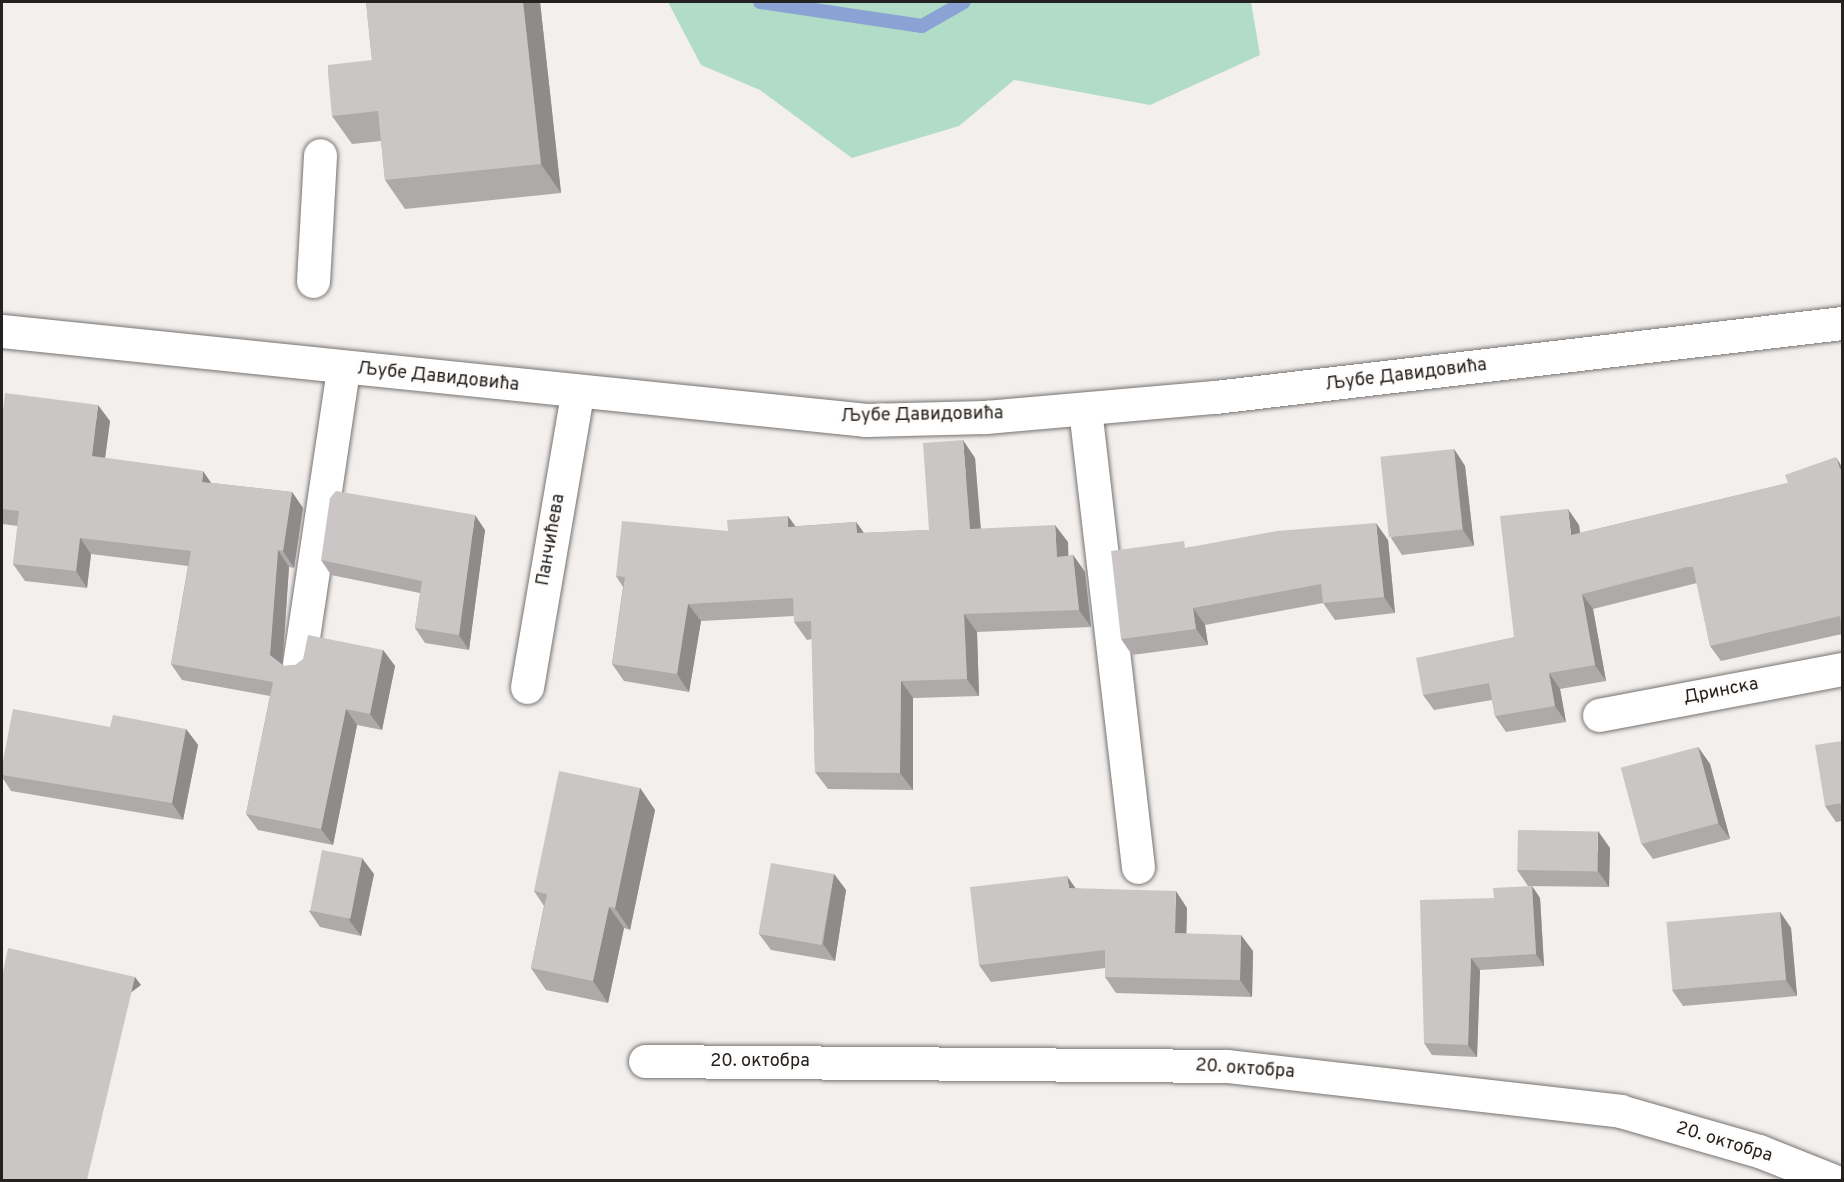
<!DOCTYPE html>
<html>
<head>
<meta charset="utf-8">
<style>
  body { margin:0 }
  #map { position:relative; width:1844px; height:1182px; overflow:hidden; background:#f2efed; font-family:Overpass,sans-serif }
  div>[style] { position:absolute }
  .green>* { inset:0; background:#b1dcc7 }
  .stream>* { height:14px; margin:-7px; padding:0 7px; transform-origin:7px; border-radius:7px; background:#8aa2d4 }
  .roads { filter:drop-shadow(0 0 2px #767371) drop-shadow(0 0 2px #767371) }
  .minor>* { height:33px; margin:-16.5px; padding:0 16.5px; transform-origin:16.5px; border-radius:16.5px; background:#fff }
  .major>* { height:33px; margin:-16.5px; padding:0 16.5px; transform-origin:16.5px; border-radius:16.5px; background:#fff }
  .wall>* { inset:0; background:#afaaaa }
  .shaded-wall>* { inset:0; background:#8e8b8b; transform-origin:0 0 }
  .building>* { inset:0; background:#cbc6c6; transform-origin:0 0 }
  span { translate:-50% -50%; white-space:nowrap; text-align:center; line-height:1.15; -webkit-text-stroke:6px #fffdfb; paint-order:stroke }
  .street-label { font-size:18px; color:#232221 }
  .frame { position:absolute; inset:0; border:3px solid #232221; pointer-events:none }
</style>
</head>
<body>
<div id="map">
  <div class="green">
    <i style="clip-path:polygon(668px 2px,1251px 2px,1260px 55px,1150px 105px,1014px 80px,959px 126px,852px 158px,760px 90px,701px 65px)"></i>
  </div>
  <div class="stream">
    <i style="left:760px;top:2px;width:164px;rotate:8.4deg"></i>
    <i style="left:922px;top:26px;width:48px;rotate:-29.7deg"></i>
  </div>
  <div class="roads">
    <div class="minor">
      <i style="left:313px;top:281px;width:126px;rotate:-86.8deg"></i>
      <i style="left:1085px;top:409px;width:461px;rotate:83.4deg"></i>
      <i style="left:299px;top:664px;width:299px;rotate:-81.5deg"></i>
      <i style="left:527px;top:687px;width:298px;rotate:-80.3deg"></i>
      <i style="left:1599px;top:715px;width:247px;rotate:-10.7deg"></i>
      <i style="left:645px;top:1061px;width:582px;rotate:0.49deg"></i>
      <i style="left:1227px;top:1066px;width:396px;rotate:6.5deg"></i>
      <i style="left:1620px;top:1111px;width:145px;rotate:16.1deg"></i>
      <i style="left:1759px;top:1151px;width:79px;rotate:21.7deg"></i>
    </div>
    <div class="major">
      <i style="left:2px;top:331px;width:869px;rotate:5.88deg"></i>
      <i style="left:866px;top:420px;width:119px;rotate:-1.4deg"></i>
      <i style="left:985px;top:417px;width:231px;rotate:-5deg"></i>
      <i style="left:1215px;top:397px;width:631px;rotate:-6.73deg"></i>
    </div>
  </div>
  <div class="wall">
    <i style="clip-path:polygon(366px 2px,540px 2px,561px 193px,405px 209px,385px 180px,381px 141px,352px 144px,332px 116px,372px 60px)"></i>
    <i style="clip-path:polygon(2px 419px,110px 421px,105px 458px,212px 483px,292px 492px,303px 508px,294px 568px,289px 567px,282px 665px,284px 666px,295px 665px,383px 650px,395px 666px,382px 730px,357px 725px,333px 845px,258px 830px,246px 814px,270px 696px,182px 680px,171px 664px,188px 566px,91px 554px,87px 588px,25px 581px,13px 564px,18px 526px,2px 524px)"></i>
    <i style="clip-path:polygon(1454px 449px,1465px 466px,1474px 546px,1402px 555px,1391px 538px)"></i>
    <i style="clip-path:polygon(975px 458px,981px 529px,1068px 542px,1068px 556px,1073px 555px,1085px 572px,1091px 627px,977px 632px,979px 696px,913px 698px,913px 790px,828px 789px,815px 772px,812px 639px,807px 640px,794px 622px,794px 616px,701px 621px,689px 692px,624px 681px,612px 664px,623px 587px,616px 576px,728px 531px,856px 522px,864px 533px,929px 530px)"></i>
    <i style="clip-path:polygon(1842px 467px,1842px 634px,1721px 661px,1710px 646px,1697px 583px,1593px 609px,1606px 681px,1560px 689px,1566px 722px,1506px 732px,1495px 716px,1492px 700px,1434px 710px,1423px 695px,1514px 637px,1579px 525px,1580px 533px,1788px 483px)"></i>
    <i style="clip-path:polygon(485px 530px,469px 650px,425px 643px,415px 628px,420px 593px,331px 575px,321px 560px)"></i>
    <i style="clip-path:polygon(1388px 540px,1395px 613px,1335px 620px,1323px 603px,1205px 625px,1208px 645px,1132px 655px,1121px 639px,1188px 547px)"></i>
    <i style="clip-path:polygon(110px 727px,186px 729px,198px 745px,183px 820px,11px 791px,2px 777px,2px 766px)"></i>
    <i style="clip-path:polygon(1842px 741px,1842px 821px,1836px 822px,1825px 806px)"></i>
    <i style="clip-path:polygon(1698px 747px,1710px 764px,1730px 839px,1653px 859px,1641px 843px)"></i>
    <i style="clip-path:polygon(640px 788px,655px 810px,630px 930px,624px 928px,608px 1003px,546px 990px,531px 968px,544px 906px,534px 891px)"></i>
    <i style="clip-path:polygon(1610px 848px,1609px 887px,1528px 886px,1517px 870px)"></i>
    <i style="clip-path:polygon(374px 874px,361px 936px,320px 927px,309px 911px)"></i>
    <i style="clip-path:polygon(834px 874px,846px 890px,835px 961px,771px 950px,759px 934px)"></i>
    <i style="clip-path:polygon(1532px 886px,1540px 898px,1544px 966px,1480px 970px,1477px 1057px,1432px 1055px,1424px 1043px,1494px 898px)"></i>
    <i style="clip-path:polygon(1076px 888px,1187px 908px,1186px 934px,1253px 951px,1252px 997px,1116px 993px,1105px 977px,1105px 968px,991px 982px,979px 965px)"></i>
    <i style="clip-path:polygon(1780px 912px,1791px 928px,1797px 996px,1683px 1006px,1672px 990px)"></i>
  </div>
  <div class="shaded-wall">
    <i style="clip-path:polygon(523px 2px,540px 2px,561px 193px,541px 164px)"></i>
    <i style="clip-path:polygon(98px 405px,110px 421px,103px 473px,92px 456px)"></i>
    <i style="clip-path:polygon(963px 440px,975px 458px,982px 547px,970px 529px)"></i>
    <i style="clip-path:polygon(1454px 449px,1465px 466px,1474px 546px,1463px 530px)"></i>
    <i style="clip-path:polygon(1836px 457px,1842px 467px,1842px 473px,1840px 469px)"></i>
    <i style="clip-path:polygon(203px 471px,214px 487px,202px 482px)"></i>
    <i style="clip-path:polygon(292px 492px,303px 508px,294px 568px,283px 551px)"></i>
    <i style="clip-path:polygon(1568px 509px,1579px 525px,1582px 551px,1571px 535px)"></i>
    <i style="clip-path:polygon(475px 515px,485px 530px,469px 650px,459px 635px)"></i>
    <i style="clip-path:polygon(788px 516px,801px 534px,788px 527px)"></i>
    <i style="clip-path:polygon(856px 522px,869px 540px,857px 533px)"></i>
    <i style="clip-path:polygon(1376px 523px,1388px 540px,1395px 613px,1384px 597px)"></i>
    <i style="clip-path:polygon(1055px 525px,1068px 542px,1069px 574px,1057px 557px)"></i>
    <i style="clip-path:polygon(80px 538px,91px 554px,87px 588px,76px 571px)"></i>
    <i style="clip-path:polygon(278px 550px,289px 567px,282px 671px,270px 655px)"></i>
    <i style="clip-path:polygon(1073px 555px,1085px 572px,1091px 627px,1079px 610px)"></i>
    <i style="clip-path:polygon(1582px 594px,1593px 609px,1606px 681px,1595px 665px)"></i>
    <i style="clip-path:polygon(688px 604px,701px 621px,689px 692px,677px 674px)"></i>
    <i style="clip-path:polygon(1193px 608px,1205px 625px,1208px 645px,1196px 629px)"></i>
    <i style="clip-path:polygon(964px 614px,977px 632px,979px 696px,967px 679px)"></i>
    <i style="clip-path:polygon(383px 650px,395px 666px,382px 730px,370px 714px)"></i>
    <i style="clip-path:polygon(1549px 673px,1560px 689px,1566px 722px,1555px 706px)"></i>
    <i style="clip-path:polygon(901px 681px,913px 698px,913px 790px,900px 773px)"></i>
    <i style="clip-path:polygon(346px 709px,357px 725px,333px 845px,321px 829px)"></i>
    <i style="clip-path:polygon(186px 729px,198px 745px,183px 820px,172px 803px)"></i>
    <i style="clip-path:polygon(1698px 747px,1710px 764px,1730px 839px,1718px 823px)"></i>
    <i style="clip-path:polygon(640px 788px,655px 810px,630px 930px,615px 908px)"></i>
    <i style="clip-path:polygon(1598px 831px,1610px 848px,1609px 887px,1598px 871px)"></i>
    <i style="clip-path:polygon(362px 858px,374px 874px,361px 936px,349px 920px)"></i>
    <i style="clip-path:polygon(834px 874px,846px 890px,835px 961px,823px 944px)"></i>
    <i style="clip-path:polygon(1067px 876px,1079px 893px,1069px 888px)"></i>
    <i style="clip-path:polygon(1532px 886px,1540px 898px,1544px 966px,1536px 954px)"></i>
    <i style="clip-path:polygon(1176px 891px,1187px 908px,1186px 950px,1175px 933px)"></i>
    <i style="clip-path:polygon(609px 907px,624px 928px,608px 1003px,593px 981px)"></i>
    <i style="clip-path:polygon(1780px 912px,1791px 928px,1797px 996px,1786px 980px)"></i>
    <i style="clip-path:polygon(1241px 935px,1253px 951px,1252px 997px,1240px 980px)"></i>
    <i style="clip-path:polygon(1471px 958px,1480px 970px,1477px 1057px,1468px 1045px)"></i>
    <i style="left:135px;top:977px;width:10px;height:209px;rotate:53deg"></i>
  </div>
  <div class="building">
    <i style="clip-path:polygon(366px 2px,523px 2px,541px 164px,385px 180px,378px 111px,332px 116px,328px 73px,328px 65px,372px 60px)"></i>
    <i style="clip-path:polygon(5px 393px,98px 405px,92px 456px,203px 471px,202px 482px,292px 492px,283px 551px,278px 550px,270px 655px,284px 666px,295px 665px,303px 659px,308px 635px,383px 650px,370px 714px,346px 709px,321px 829px,246px 814px,273px 682px,171px 664px,191px 551px,80px 538px,76px 571px,13px 564px,19px 511px,2px 509px,2px 419px)"></i>
    <i style="clip-path:polygon(963px 440px,970px 529px,1055px 525px,1057px 557px,1073px 555px,1079px 610px,964px 614px,967px 679px,901px 681px,900px 773px,815px 772px,811px 621px,794px 622px,793px 598px,688px 604px,677px 674px,612px 664px,625px 577px,616px 576px,622px 521px,728px 531px,727px 520px,788px 516px,788px 527px,856px 522px,857px 533px,929px 530px,923px 443px)"></i>
    <i style="left:1454px;top:449px;width:81px;height:74px;rotate:84deg"></i>
    <i style="clip-path:polygon(1836px 457px,1840px 469px,1842px 468px,1842px 624px,1841px 624px,1840px 616px,1710px 646px,1693px 567px,1687px 567px,1582px 594px,1595px 665px,1549px 673px,1555px 706px,1495px 716px,1489px 683px,1423px 695px,1416px 658px,1514px 637px,1500px 516px,1568px 509px,1571px 535px,1788px 483px,1785px 475px)"></i>
    <i style="clip-path:polygon(336px 491px,475px 515px,459px 635px,415px 628px,422px 581px,321px 560px,330px 498px)"></i>
    <i style="clip-path:polygon(1376px 523px,1384px 597px,1323px 603px,1321px 584px,1193px 608px,1196px 629px,1121px 639px,1111px 551px,1184px 541px,1185px 548px,1277px 531px)"></i>
    <i style="clip-path:polygon(13px 709px,110px 727px,113px 715px,186px 729px,172px 803px,2px 775px,2px 766px)"></i>
    <i style="clip-path:polygon(1842px 741px,1842px 803px,1825px 806px,1815px 745px)"></i>
    <i style="left:1698px;top:747px;width:79px;height:80px;rotate:75deg"></i>
    <i style="clip-path:polygon(559px 771px,640px 788px,615px 908px,609px 907px,593px 981px,531px 968px,547px 894px,534px 891px)"></i>
    <i style="left:1518px;top:830px;width:80px;height:40px;rotate:1deg"></i>
    <i style="left:322px;top:850px;width:41px;height:62px;rotate:11deg"></i>
    <i style="left:771px;top:863px;width:64px;height:72px;rotate:10deg"></i>
    <i style="clip-path:polygon(1067px 876px,1069px 888px,1176px 891px,1175px 933px,1241px 935px,1240px 980px,1105px 977px,1105px 950px,979px 965px,970px 887px)"></i>
    <i style="clip-path:polygon(1532px 886px,1536px 954px,1471px 958px,1468px 1045px,1424px 1043px,1420px 900px,1494px 898px,1493px 888px)"></i>
    <i style="left:1780px;top:912px;width:68px;height:114px;rotate:85deg"></i>
    <i style="clip-path:polygon(8px 948px,135px 977px,87px 1180px,2px 1180px,2px 977px)"></i>
  </div>
  <div class="street-label">
    <span style="left:1406px;top:376px;rotate:-7deg">Љубе Давидовића</span>
    <span style="left:438px;top:378px;rotate:6deg">Љубе Давидовића</span>
    <span style="left:922px;top:416px;rotate:-1deg">Љубе Давидовића</span>
    <span style="left:552px;top:540px;rotate:-80deg">Панчићева</span>
    <span style="left:1721px;top:692px;rotate:-11deg">Дринска</span>
    <span style="left:760px;top:1062px">20. октобра</span>
    <span style="left:1245px;top:1070px;rotate:4deg">20. октобра</span>
    <span style="left:1724px;top:1143px;rotate:17deg">20. октобра</span>
  </div>
  <div class="frame"></div>
</div>
</body>
</html>
